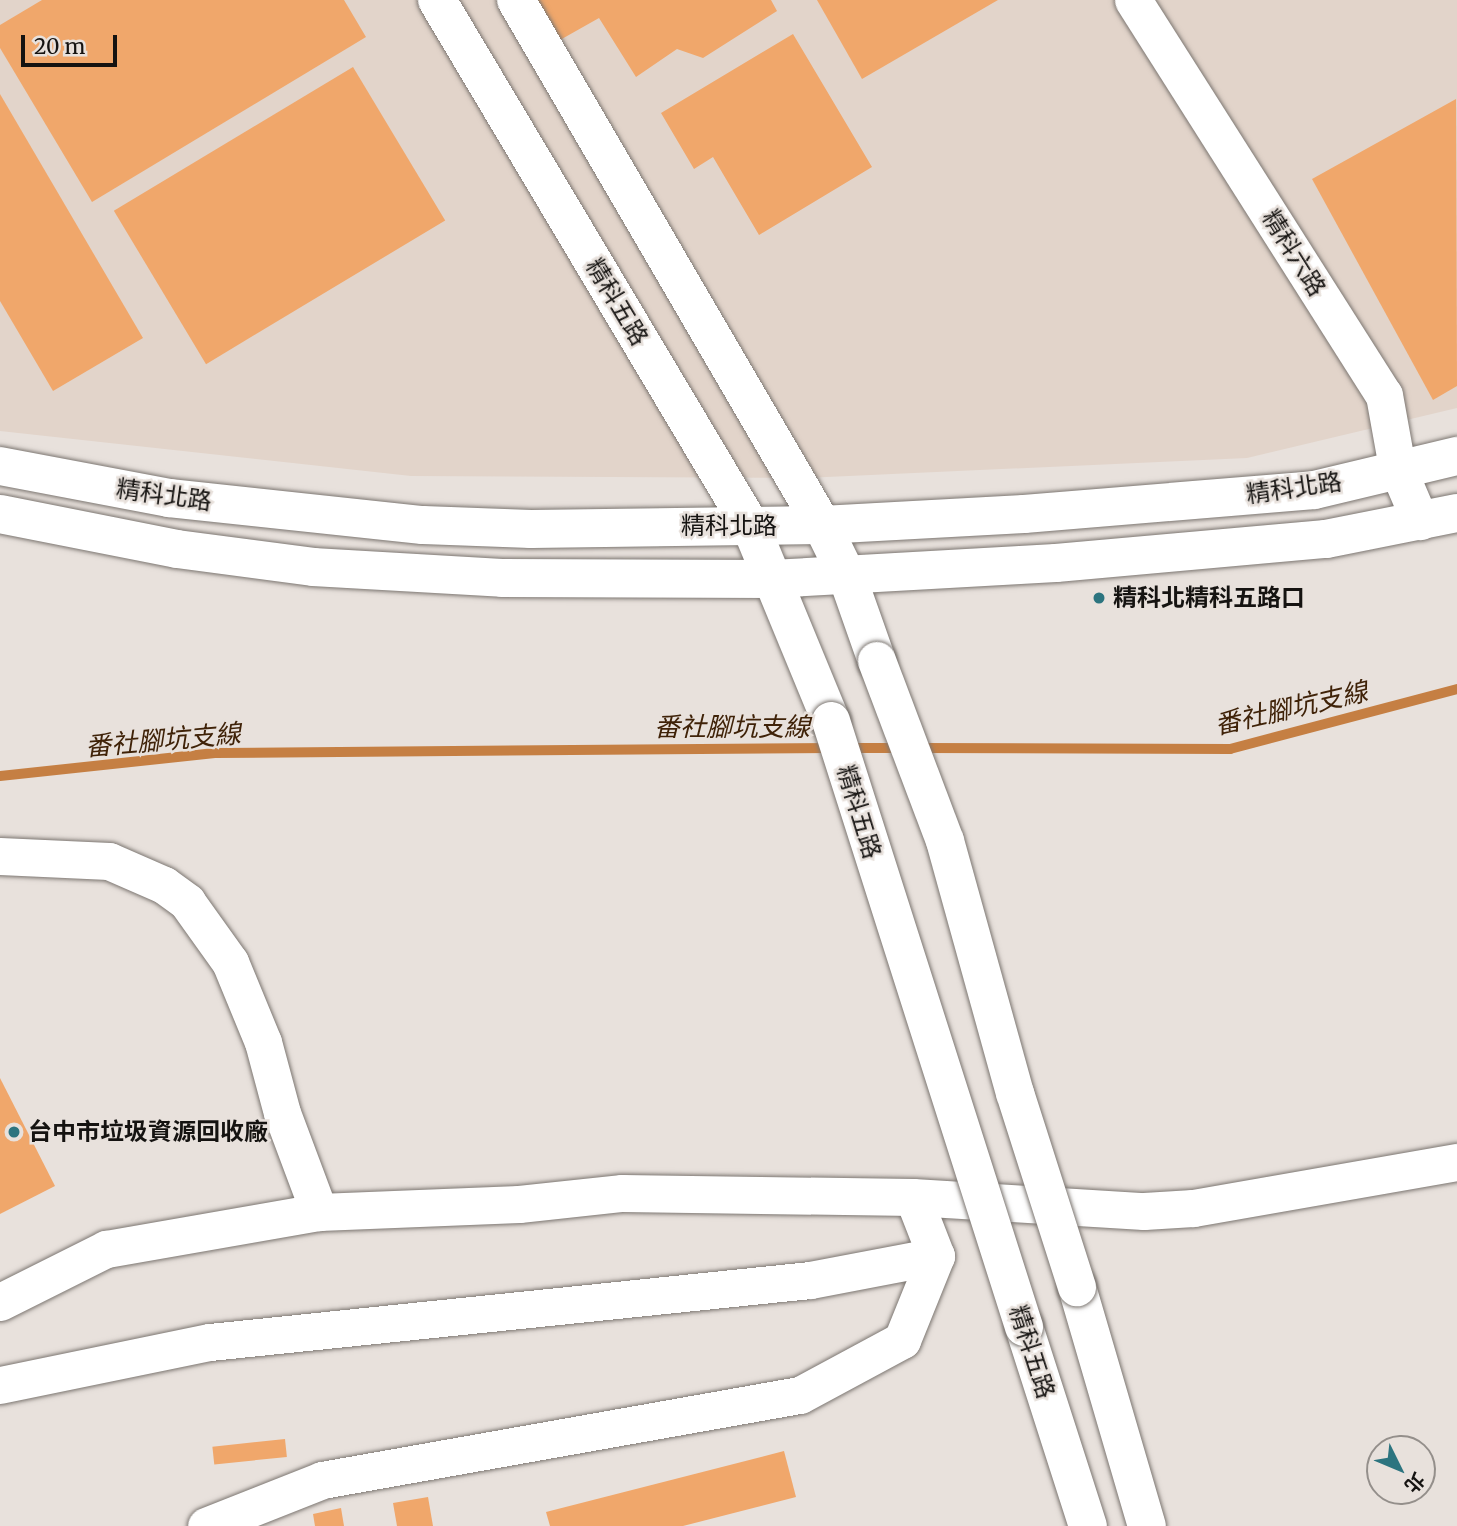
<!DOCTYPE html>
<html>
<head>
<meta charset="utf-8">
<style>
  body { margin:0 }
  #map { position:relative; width:1457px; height:1526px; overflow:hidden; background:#e8e1dc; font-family:Merriweather,"Noto Sans TC",serif }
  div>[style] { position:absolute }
  .built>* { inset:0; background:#e2d4ca }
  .stream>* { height:10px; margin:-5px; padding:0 5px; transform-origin:5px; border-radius:5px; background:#c57f43 }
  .building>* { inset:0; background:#f0a76b; transform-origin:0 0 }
  .roads { filter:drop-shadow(0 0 2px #7c7671) drop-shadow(0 0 2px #7c7671) }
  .minor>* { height:37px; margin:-18.5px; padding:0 18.5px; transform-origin:18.5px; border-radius:18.5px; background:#fff }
  .tertiary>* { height:38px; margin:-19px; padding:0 19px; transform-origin:19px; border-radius:19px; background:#fff }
  .bridges { filter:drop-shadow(0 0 2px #7c7671) drop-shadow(0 0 2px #7c7671) }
  .tertiary-bridge>* { height:38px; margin:-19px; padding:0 19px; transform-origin:19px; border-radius:19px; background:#fff }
  .dots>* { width:19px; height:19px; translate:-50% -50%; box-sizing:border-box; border:4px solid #e8e1dc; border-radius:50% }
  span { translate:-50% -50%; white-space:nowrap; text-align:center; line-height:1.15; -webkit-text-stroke:5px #e8e1dc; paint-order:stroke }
  .street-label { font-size:24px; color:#151311 }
  .poi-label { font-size:24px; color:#151311; font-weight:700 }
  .left { translate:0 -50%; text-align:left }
  .water-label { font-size:26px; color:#3f2208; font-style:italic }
  .north { position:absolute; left:1366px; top:1435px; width:70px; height:70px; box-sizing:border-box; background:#e8e1dc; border:2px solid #948f8b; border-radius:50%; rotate:133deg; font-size:19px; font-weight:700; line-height:28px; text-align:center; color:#151311 }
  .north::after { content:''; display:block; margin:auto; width:24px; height:32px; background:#2c747f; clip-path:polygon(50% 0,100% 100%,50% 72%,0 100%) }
  .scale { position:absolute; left:21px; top:35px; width:96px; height:32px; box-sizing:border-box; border:4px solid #151311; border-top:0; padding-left:9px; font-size:21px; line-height:24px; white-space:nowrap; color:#151311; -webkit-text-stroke:5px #e8e1dc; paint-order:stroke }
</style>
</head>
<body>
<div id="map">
  <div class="built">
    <i style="clip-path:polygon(0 0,1457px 0,1457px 408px,1247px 458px,805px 478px,411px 476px,0 431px)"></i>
  </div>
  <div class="stream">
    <i style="left:849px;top:748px;width:52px"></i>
    <i style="left:919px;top:748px;width:311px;rotate:0.2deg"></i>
    <i style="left:1230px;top:749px;width:235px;rotate:-14.8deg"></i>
    <i style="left:0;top:776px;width:216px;rotate:-6.1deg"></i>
    <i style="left:215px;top:753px;width:616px;rotate:-0.47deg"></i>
  </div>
  <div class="building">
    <i style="clip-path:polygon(42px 0,344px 0,366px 37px,92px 202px,0 48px,0 25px)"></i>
    <i style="clip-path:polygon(537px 0,771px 0,777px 11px,703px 58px,677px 49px,636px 77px,599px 18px,560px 40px)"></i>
    <i style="clip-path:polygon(817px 0,998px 0,862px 79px)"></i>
    <i style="clip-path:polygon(793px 34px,872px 167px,759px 235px,713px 157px,694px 169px,661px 113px)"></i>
    <i style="left:353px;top:67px;width:179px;height:279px;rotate:59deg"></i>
    <i style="clip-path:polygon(0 94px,143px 338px,53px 391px,0 301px)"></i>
    <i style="clip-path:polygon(1456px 99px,1457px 386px,1433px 400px,1312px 179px)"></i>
    <i style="clip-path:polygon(0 1078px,55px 1186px,0 1214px)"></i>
    <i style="left:285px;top:1439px;width:18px;height:73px;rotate:84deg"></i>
    <i style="clip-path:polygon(784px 1451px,796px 1497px,683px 1526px,550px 1526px,546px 1512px)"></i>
    <i style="clip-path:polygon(428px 1497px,433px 1526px,397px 1526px,393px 1503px)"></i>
    <i style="clip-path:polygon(341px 1508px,344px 1526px,315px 1526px,313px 1514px)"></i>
  </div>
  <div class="roads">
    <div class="minor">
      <i style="left:1133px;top:0;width:468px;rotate:57.6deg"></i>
      <i style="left:1384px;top:395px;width:73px;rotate:79.8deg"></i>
      <i style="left:1397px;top:467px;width:59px;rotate:66.9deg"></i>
      <i style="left:0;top:856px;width:109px;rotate:2.6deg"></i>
      <i style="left:109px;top:861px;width:60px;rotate:23.6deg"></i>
      <i style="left:164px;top:885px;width:29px;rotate:36deg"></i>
      <i style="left:187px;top:902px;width:74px;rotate:54.4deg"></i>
      <i style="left:230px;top:962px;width:87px;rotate:67.6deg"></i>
      <i style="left:263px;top:1042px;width:73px;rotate:75deg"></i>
      <i style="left:282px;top:1113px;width:106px;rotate:69.5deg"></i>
      <i style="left:319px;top:1212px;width:200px;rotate:-2.3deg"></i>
      <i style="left:519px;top:1204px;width:104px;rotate:-6.1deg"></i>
      <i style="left:622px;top:1193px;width:291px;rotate:0.8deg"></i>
      <i style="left:913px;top:1197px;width:231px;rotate:3.5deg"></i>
      <i style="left:1144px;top:1211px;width:49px;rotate:-3.5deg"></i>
      <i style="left:1193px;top:1208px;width:268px;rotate:-9.9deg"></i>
      <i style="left:0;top:1302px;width:119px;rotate:-26.6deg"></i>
      <i style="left:106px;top:1249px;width:216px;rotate:-9.9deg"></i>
      <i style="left:0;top:1385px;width:214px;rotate:-11.6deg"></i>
      <i style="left:210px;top:1342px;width:603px;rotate:-5.9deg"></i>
      <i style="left:810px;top:1280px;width:128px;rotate:-10.8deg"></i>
      <i style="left:206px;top:1526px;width:125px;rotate:-21.6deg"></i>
      <i style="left:322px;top:1480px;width:485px;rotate:-10.1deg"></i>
      <i style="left:800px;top:1395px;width:116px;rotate:-28.3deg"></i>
      <i style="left:902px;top:1340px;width:91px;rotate:-68deg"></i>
      <i style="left:936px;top:1256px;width:63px;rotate:-111.3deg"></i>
    </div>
    <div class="tertiary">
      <i style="left:437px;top:0;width:613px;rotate:59.21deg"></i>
      <i style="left:751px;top:527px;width:210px;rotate:67.6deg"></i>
      <i style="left:516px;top:0;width:608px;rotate:59.76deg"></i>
      <i style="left:822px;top:525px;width:57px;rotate:63.9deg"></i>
      <i style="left:847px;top:576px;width:90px;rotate:70.6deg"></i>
      <i style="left:0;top:466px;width:172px;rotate:10.7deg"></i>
      <i style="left:169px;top:498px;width:255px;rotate:6.1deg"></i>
      <i style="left:423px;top:525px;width:108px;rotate:2.1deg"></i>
      <i style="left:531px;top:529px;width:291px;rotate:-0.8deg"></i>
      <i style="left:822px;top:525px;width:202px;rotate:-3.1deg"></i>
      <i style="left:1024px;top:514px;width:291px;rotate:-4.7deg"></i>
      <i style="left:1314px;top:490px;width:147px;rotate:-13.4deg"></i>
      <i style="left:0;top:514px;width:180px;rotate:11.2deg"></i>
      <i style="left:177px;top:549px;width:137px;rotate:7.5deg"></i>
      <i style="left:313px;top:567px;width:189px;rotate:3.3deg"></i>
      <i style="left:502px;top:578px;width:269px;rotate:0.2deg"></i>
      <i style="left:771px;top:579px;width:285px;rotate:-3.2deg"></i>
      <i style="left:1056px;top:563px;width:271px;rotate:-5.1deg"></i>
      <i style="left:1326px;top:539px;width:134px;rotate:-11.2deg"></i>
      <i style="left:1077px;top:1287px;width:249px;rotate:73.7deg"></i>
      <i style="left:1024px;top:1327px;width:209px;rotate:72.2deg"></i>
    </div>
  </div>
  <div class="bridges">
    <div class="tertiary-bridge">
      <i style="left:877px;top:661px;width:192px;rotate:69.3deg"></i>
      <i style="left:945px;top:841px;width:262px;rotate:74.5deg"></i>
      <i style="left:1015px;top:1093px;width:204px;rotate:72.3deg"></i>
      <i style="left:831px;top:721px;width:636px;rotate:72.33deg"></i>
    </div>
  </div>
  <div class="dots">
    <i style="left:1099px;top:598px;background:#2c747f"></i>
    <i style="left:14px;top:1132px;background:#2c747f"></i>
  </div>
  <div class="street-label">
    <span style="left:1294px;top:253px;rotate:58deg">精科六路</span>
    <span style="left:617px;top:302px;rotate:59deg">精科五路</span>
    <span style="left:1294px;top:488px;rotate:-8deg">精科北路</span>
    <span style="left:164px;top:495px;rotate:8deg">精科北路</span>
    <span style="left:729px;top:526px">精科北路</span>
    <span style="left:859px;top:812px;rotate:73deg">精科五路</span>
    <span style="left:1032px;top:1352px;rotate:72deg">精科五路</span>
  </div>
  <div class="poi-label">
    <span class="left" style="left:1113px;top:598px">精科北精科五路口</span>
    <span class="left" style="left:28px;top:1132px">台中市垃圾資源回收廠</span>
  </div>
  <div class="water-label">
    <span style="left:1291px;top:708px;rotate:-13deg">番社腳坑支線</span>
    <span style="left:732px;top:727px">番社腳坑支線</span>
    <span style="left:163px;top:740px;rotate:-5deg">番社腳坑支線</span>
  </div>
  <div class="north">北</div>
  <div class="scale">20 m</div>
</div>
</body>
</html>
